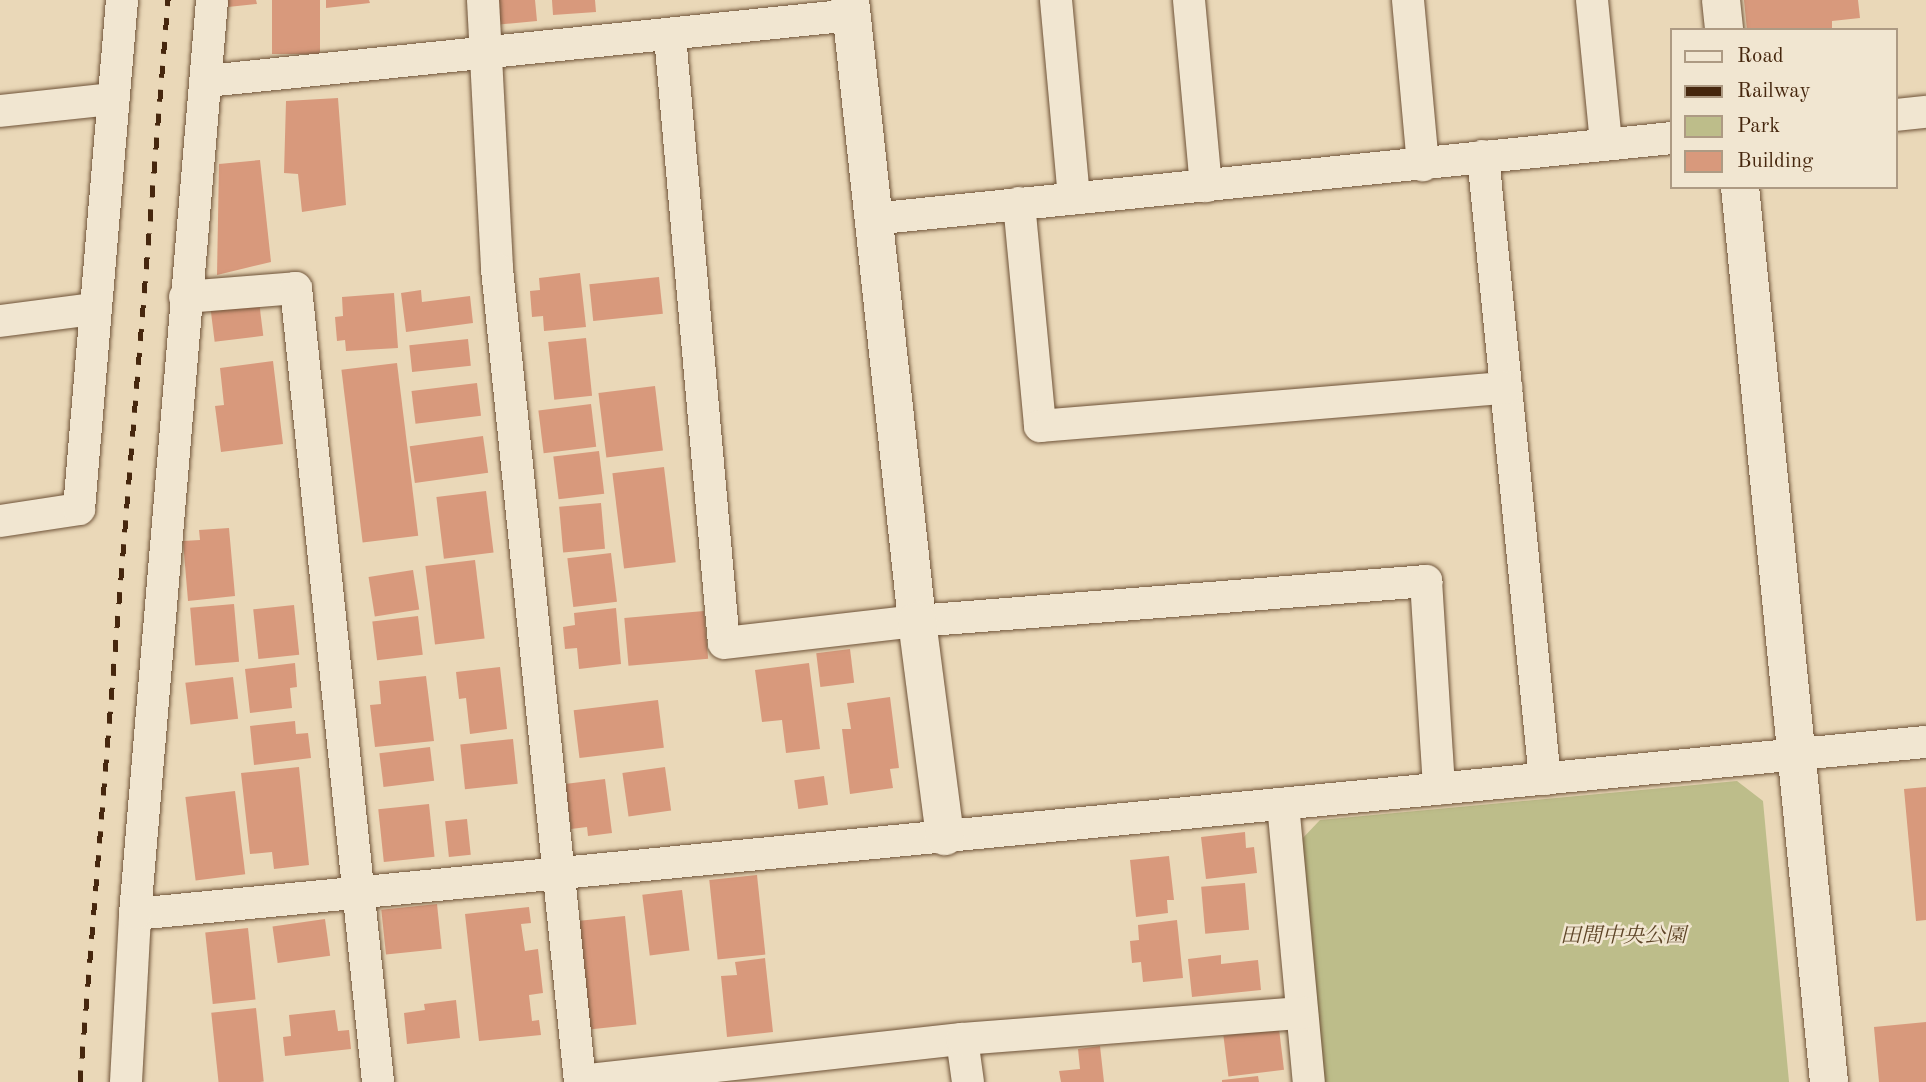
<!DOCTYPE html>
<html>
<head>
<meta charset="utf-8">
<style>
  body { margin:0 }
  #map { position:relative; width:1926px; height:1082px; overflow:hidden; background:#ead8b8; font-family:"Old Standard TT","Noto Serif JP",serif }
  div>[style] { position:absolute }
  .green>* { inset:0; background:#bdbd8a }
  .building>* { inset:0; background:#d8997c; transform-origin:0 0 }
  .roads { filter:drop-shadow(0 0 2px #6f5338) drop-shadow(0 0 2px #6f5338) }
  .minor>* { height:32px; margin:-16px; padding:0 16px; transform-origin:16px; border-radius:16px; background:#f1e6d1 }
  .tertiary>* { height:38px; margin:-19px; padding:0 19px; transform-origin:19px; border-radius:19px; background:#f1e6d1 }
  .rail>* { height:5px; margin-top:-2.5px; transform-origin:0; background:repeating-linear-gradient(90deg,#46270e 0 12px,transparent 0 24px) }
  span { translate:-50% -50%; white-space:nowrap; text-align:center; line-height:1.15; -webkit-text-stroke:5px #f1e6d1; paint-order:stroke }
  .park-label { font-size:21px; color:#5e4527; font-style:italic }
  .legend { position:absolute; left:1670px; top:28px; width:228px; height:161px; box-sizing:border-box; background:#f1e6d1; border:2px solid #ad9a83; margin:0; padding:9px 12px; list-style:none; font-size:21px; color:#46270e }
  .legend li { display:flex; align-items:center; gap:14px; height:35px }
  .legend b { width:35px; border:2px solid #ad9a83 }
</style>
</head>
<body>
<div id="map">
  <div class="green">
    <i style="clip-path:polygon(1737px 781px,1763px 801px,1789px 1082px,1324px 1082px,1300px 841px,1320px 820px)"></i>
  </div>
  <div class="building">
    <i style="clip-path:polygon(227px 0,256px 0,257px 4px,228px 7px)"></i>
    <i style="left:272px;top:0;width:48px;height:54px"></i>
    <i style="clip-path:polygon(326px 0,369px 0,370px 3px,326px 8px)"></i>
    <i style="clip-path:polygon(492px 0,535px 0,537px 21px,494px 25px)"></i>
    <i style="clip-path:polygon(552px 0,595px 0,596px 12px,553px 15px)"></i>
    <i style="clip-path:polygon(1744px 0,1858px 0,1860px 18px,1832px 21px,1832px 30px,1747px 30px)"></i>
    <i style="clip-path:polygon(338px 98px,346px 205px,302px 212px,298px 174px,284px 173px,286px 101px)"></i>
    <i style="clip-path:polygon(260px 160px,271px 262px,217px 275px,219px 164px)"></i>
    <i style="clip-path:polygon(580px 273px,586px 327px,544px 331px,543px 316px,532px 317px,530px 291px,540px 290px,539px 278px)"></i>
    <i style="left:659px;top:277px;width:37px;height:70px;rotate:84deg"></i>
    <i style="clip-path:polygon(421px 290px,422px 302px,470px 296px,473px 323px,406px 332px,401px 293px)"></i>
    <i style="clip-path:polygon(394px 293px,398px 348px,346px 351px,345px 340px,337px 341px,335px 317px,343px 316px,342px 297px)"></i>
    <i style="left:259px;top:301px;width:35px;height:49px;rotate:83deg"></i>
    <i style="left:586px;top:338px;width:58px;height:38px;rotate:84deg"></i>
    <i style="left:468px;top:339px;width:27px;height:59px;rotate:84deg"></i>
    <i style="clip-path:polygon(273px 361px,283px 444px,221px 452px,215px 406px,224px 405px,220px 368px)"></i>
    <i style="left:397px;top:363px;width:174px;height:56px;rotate:83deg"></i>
    <i style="left:477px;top:383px;width:33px;height:66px;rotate:83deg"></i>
    <i style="left:655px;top:386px;width:65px;height:57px;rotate:83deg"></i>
    <i style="left:591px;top:404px;width:43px;height:53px;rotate:83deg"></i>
    <i style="left:483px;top:436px;width:37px;height:74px;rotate:82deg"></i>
    <i style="left:599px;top:451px;width:43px;height:46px;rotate:83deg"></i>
    <i style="left:664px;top:467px;width:96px;height:52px;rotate:83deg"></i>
    <i style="left:486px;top:491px;width:62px;height:50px;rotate:83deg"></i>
    <i style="left:601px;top:503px;width:46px;height:42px;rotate:85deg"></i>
    <i style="clip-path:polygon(229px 528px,235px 596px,188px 601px,183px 541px,200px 540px,199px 530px)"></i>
    <i style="left:611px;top:553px;width:49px;height:44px;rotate:83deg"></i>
    <i style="left:475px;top:560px;width:79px;height:50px;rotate:83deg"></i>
    <i style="left:413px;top:570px;width:40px;height:45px;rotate:81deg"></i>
    <i style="left:234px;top:604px;width:58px;height:44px;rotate:85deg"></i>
    <i style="left:294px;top:605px;width:50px;height:41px;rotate:84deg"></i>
    <i style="clip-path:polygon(616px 608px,621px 664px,579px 669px,577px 648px,565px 649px,563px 627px,575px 625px,574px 613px)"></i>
    <i style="left:704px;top:611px;width:48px;height:80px;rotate:85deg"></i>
    <i style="left:418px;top:616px;width:39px;height:46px;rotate:83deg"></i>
    <i style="left:850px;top:649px;width:34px;height:34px;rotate:83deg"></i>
    <i style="clip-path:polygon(295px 663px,297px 687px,290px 688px,292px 708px,250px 713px,245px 669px)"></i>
    <i style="clip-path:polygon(809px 663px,820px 749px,786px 753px,782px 720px,762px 722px,755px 670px)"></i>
    <i style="clip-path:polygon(500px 667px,507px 729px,470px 734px,466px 698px,459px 699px,456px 672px)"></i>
    <i style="clip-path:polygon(426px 676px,434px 741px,375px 747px,370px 705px,381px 704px,379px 681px)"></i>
    <i style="left:233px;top:677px;width:42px;height:48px;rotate:83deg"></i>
    <i style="clip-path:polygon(890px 697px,899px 768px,890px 769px,893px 788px,850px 794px,842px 729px,851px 729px,847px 703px)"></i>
    <i style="left:658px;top:700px;width:48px;height:85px;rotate:83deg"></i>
    <i style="clip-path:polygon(295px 721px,296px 734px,308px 733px,311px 758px,254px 765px,250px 726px)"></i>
    <i style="left:513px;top:739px;width:45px;height:53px;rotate:84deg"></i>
    <i style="left:430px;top:747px;width:34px;height:51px;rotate:83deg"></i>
    <i style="clip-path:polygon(299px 767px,309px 865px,274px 869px,272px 852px,250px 854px,241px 773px)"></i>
    <i style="left:665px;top:767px;width:44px;height:43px;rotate:82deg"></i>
    <i style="left:824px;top:776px;width:29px;height:30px;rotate:82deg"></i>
    <i style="clip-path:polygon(605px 779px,612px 833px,588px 836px,587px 827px,571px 829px,565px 784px)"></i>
    <i style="clip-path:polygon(1926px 787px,1926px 920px,1916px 921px,1904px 789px)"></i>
    <i style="left:235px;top:791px;width:84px;height:50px;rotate:83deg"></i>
    <i style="left:429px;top:804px;width:53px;height:51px;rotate:84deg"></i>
    <i style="left:467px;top:819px;width:36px;height:22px;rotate:84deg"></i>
    <i style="clip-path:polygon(1245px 832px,1246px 848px,1254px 847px,1257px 873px,1206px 879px,1201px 837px)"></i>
    <i style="clip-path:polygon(1169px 856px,1174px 900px,1167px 900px,1168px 913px,1136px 917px,1130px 860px)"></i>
    <i style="left:757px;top:875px;width:80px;height:48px;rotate:84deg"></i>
    <i style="left:1245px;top:883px;width:47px;height:44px;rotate:85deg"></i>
    <i style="left:682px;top:890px;width:61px;height:40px;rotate:83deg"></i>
    <i style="left:437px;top:904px;width:45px;height:56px;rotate:84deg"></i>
    <i style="clip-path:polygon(529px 907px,531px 923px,521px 924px,525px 951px,538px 949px,543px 993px,529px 995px,532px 1021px,539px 1020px,541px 1035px,479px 1041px,465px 914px)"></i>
    <i style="left:625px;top:916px;width:109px;height:50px;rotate:84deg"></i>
    <i style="left:325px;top:919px;width:37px;height:53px;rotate:82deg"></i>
    <i style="clip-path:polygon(1177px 920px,1183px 978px,1143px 982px,1141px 962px,1132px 963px,1130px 941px,1139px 940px,1138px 925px)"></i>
    <i style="left:248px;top:928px;width:72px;height:43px;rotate:84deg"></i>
    <i style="clip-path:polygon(1221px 955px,1221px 964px,1258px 960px,1261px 990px,1192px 997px,1188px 959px)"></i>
    <i style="clip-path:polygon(765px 958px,773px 1032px,727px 1037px,721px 976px,737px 975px,735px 962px)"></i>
    <i style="clip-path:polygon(456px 1000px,460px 1038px,407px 1044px,404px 1013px,425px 1010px,424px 1004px)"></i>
    <i style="left:256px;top:1008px;width:74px;height:45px;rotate:84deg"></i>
    <i style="clip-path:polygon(335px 1010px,338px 1031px,349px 1030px,351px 1049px,285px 1056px,283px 1037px,291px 1036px,289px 1015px)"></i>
    <i style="clip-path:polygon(1926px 1022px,1926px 1082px,1879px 1082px,1874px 1027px)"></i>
    <i style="left:1279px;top:1029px;width:41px;height:56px;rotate:83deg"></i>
    <i style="clip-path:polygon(1100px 1046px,1104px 1082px,1061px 1082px,1059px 1071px,1080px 1069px,1078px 1049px)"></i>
    <i style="clip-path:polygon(1258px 1076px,1259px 1082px,1222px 1082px,1222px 1080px)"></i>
  </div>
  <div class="roads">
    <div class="minor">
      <i style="left:483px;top:0;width:269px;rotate:87deg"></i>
      <i style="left:497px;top:269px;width:817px;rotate:84.17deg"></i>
      <i style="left:1056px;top:0;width:199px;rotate:84.8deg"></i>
      <i style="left:1189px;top:0;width:187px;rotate:84.8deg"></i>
      <i style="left:1408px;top:0;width:166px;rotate:84.8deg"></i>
      <i style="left:1592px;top:0;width:145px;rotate:84.4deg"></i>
      <i style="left:670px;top:36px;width:609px;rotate:84.92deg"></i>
      <i style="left:724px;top:643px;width:194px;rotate:-6.5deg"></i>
      <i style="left:917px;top:621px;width:511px;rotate:-4.49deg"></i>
      <i style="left:1426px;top:581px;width:208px;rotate:86.4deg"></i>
      <i style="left:207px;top:81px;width:648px;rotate:-5.84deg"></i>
      <i style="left:0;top:111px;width:114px;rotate:-6.1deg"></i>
      <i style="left:1896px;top:115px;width:30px;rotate:-6deg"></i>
      <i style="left:1483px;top:156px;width:626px;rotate:84.32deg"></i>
      <i style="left:1019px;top:203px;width:224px;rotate:84.6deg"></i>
      <i style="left:1040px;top:426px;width:468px;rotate:-4.7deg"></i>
      <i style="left:872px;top:219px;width:804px;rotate:-5.78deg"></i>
      <i style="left:185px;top:297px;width:111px;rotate:-4.6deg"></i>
      <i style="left:296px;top:288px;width:798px;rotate:84.1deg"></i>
      <i style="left:0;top:321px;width:95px;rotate:-7.3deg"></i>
      <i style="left:0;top:521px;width:80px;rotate:-8.6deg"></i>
      <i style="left:79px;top:509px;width:511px;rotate:-85.17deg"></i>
      <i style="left:1283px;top:804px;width:279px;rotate:84.7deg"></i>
      <i style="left:135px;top:914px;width:1799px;rotate:-5.49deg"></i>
      <i style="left:962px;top:1039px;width:43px;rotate:82.1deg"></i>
      <i style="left:580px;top:1081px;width:384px;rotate:-6.3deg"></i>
      <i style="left:962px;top:1039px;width:341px;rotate:-4.4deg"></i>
      <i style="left:126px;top:1082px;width:168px;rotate:-86.9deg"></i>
      <i style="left:135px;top:914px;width:917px;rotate:-85.18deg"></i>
    </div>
    <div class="tertiary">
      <i style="left:850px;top:0;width:625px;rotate:83.84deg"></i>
      <i style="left:917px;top:621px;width:217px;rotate:82.6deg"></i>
      <i style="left:1721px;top:0;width:30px;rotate:84deg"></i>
      <i style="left:1740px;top:187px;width:899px;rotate:84.32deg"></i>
    </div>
  </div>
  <div class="rail">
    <i style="left:80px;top:1082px;width:1086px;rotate:-85.35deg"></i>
  </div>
  <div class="park-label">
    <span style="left:1623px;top:937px">田間中央公園</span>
  </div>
  <ul class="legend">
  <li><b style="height:9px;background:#f1e6d1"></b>Road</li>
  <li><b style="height:9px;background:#46270e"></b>Railway</li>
  <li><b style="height:19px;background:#bdbd8a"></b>Park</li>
  <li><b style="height:19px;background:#d8997c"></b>Building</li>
  </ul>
</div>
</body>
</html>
